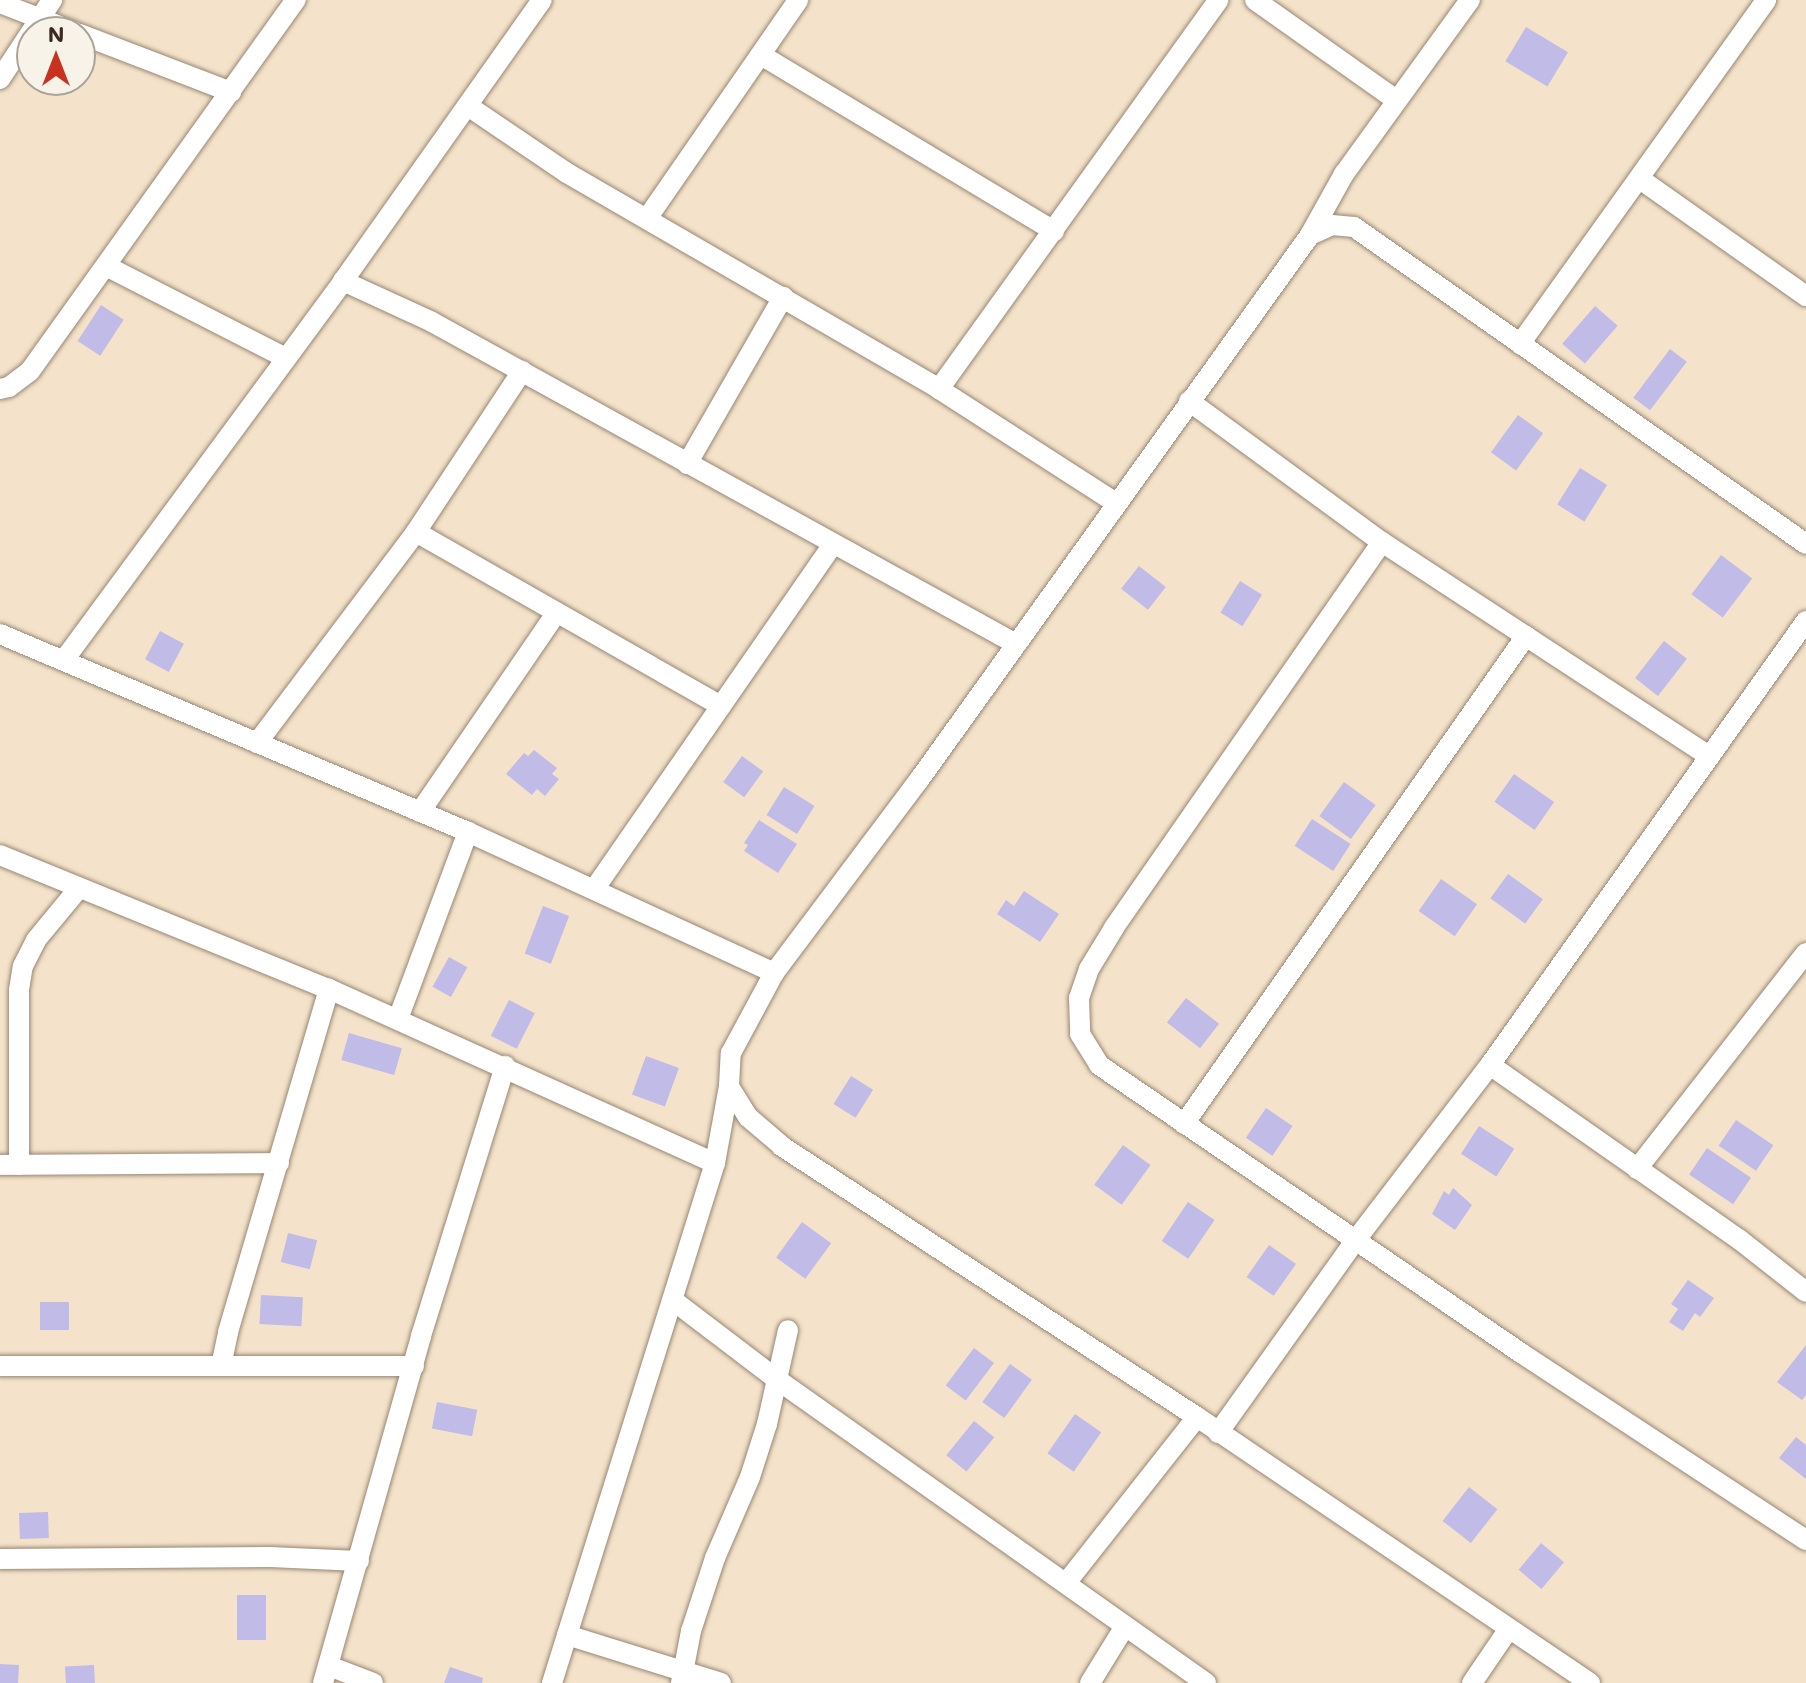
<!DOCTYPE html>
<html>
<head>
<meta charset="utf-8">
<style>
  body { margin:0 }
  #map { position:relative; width:1806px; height:1683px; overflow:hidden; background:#f4e3ca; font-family:Mali,sans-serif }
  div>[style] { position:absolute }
  .building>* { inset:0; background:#c0bbe7; transform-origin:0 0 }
  .roads { filter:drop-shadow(0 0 2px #988674) drop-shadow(0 0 2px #988674) }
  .minor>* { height:20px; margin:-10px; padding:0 10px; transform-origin:10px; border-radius:10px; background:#fff }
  span { translate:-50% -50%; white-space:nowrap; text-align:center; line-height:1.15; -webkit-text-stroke:7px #f7f3e8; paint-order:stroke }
  .north { position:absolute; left:16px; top:16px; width:80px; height:80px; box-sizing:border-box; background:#f7f3e8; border:2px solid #aca397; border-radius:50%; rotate:0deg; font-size:22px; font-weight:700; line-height:32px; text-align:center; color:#3b2a1e }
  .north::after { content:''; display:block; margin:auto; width:28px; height:36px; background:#c8321e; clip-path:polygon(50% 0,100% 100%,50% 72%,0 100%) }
</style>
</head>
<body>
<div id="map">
  <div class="building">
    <i style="left:1526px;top:27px;width:49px;height:40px;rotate:31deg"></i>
    <i style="left:101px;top:305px;width:27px;height:43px;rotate:33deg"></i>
    <i style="left:1595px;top:306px;width:30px;height:50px;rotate:41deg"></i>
    <i style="left:1670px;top:349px;width:21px;height:61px;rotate:37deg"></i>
    <i style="left:1518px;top:415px;width:31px;height:46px;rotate:36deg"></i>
    <i style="left:1580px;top:468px;width:32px;height:43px;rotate:32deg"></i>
    <i style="left:1721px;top:555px;width:39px;height:49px;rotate:37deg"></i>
    <i style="left:1139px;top:566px;width:34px;height:29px;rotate:38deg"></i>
    <i style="left:1240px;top:581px;width:26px;height:37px;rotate:32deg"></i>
    <i style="left:160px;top:631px;width:27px;height:32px;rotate:28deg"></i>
    <i style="left:1664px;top:641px;width:29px;height:47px;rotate:38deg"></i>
    <i style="clip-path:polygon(534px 750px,557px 768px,552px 774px,559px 779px,545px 796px,537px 789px,532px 795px,506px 774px,524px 753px,528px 756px)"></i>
    <i style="left:742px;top:756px;width:26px;height:32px;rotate:36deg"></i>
    <i style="left:1514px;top:774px;width:49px;height:34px;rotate:35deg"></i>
    <i style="left:1344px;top:782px;width:39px;height:42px;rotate:36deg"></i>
    <i style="left:784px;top:787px;width:36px;height:33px;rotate:32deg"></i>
    <i style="left:1312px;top:819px;width:46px;height:32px;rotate:33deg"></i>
    <i style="clip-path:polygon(759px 820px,797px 844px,778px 873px,744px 851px,748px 845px,744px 843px)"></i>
    <i style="left:1508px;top:874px;width:43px;height:30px;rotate:36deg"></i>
    <i style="left:1441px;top:879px;width:44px;height:39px;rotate:35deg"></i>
    <i style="clip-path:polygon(1024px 891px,1059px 914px,1040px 942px,997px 914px,1006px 900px,1014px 906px)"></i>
    <i style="left:543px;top:906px;width:28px;height:51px;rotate:21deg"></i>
    <i style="left:449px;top:957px;width:21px;height:34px;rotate:29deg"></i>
    <i style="left:1186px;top:998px;width:42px;height:31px;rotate:38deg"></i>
    <i style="left:509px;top:1000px;width:29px;height:40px;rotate:27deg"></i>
    <i style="left:349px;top:1033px;width:55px;height:28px;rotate:16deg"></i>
    <i style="left:646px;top:1056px;width:35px;height:41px;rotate:20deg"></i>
    <i style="left:851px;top:1076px;width:26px;height:33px;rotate:32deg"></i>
    <i style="left:1266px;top:1108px;width:32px;height:36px;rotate:34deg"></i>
    <i style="left:1736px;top:1120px;width:45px;height:31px;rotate:34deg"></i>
    <i style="left:1479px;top:1126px;width:42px;height:33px;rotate:33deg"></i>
    <i style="left:1123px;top:1145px;width:34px;height:49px;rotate:36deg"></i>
    <i style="left:1707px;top:1148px;width:53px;height:32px;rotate:34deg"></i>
    <i style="clip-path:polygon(1453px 1188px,1472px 1205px,1455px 1230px,1432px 1214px,1444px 1191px,1449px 1195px)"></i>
    <i style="left:1188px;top:1202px;width:32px;height:47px;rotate:34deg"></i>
    <i style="left:802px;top:1222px;width:36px;height:44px;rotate:36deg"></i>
    <i style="left:288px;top:1233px;width:30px;height:30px;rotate:14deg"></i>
    <i style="left:1269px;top:1245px;width:33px;height:39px;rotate:35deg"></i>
    <i style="clip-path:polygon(1688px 1280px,1714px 1298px,1700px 1317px,1695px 1313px,1683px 1331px,1669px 1322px,1678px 1309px,1671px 1304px)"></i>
    <i style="left:261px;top:1295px;width:42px;height:29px;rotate:3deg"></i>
    <i style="left:40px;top:1302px;width:29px;height:28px"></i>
    <i style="clip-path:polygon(1806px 1345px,1806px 1395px,1802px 1400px,1777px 1382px)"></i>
    <i style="left:974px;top:1348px;width:25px;height:47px;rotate:37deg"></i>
    <i style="left:1010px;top:1364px;width:27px;height:47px;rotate:36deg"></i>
    <i style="left:437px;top:1402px;width:41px;height:27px;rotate:11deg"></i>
    <i style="left:1075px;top:1414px;width:32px;height:48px;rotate:35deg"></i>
    <i style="left:974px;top:1421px;width:26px;height:44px;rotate:39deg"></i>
    <i style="clip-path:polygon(1796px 1437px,1806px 1445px,1806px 1479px,1779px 1458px)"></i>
    <i style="left:1469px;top:1487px;width:36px;height:43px;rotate:38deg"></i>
    <i style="left:48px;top:1512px;width:26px;height:29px;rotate:88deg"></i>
    <i style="left:1541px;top:1543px;width:30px;height:35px;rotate:40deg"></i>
    <i style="left:237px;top:1595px;width:29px;height:45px"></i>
    <i style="left:0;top:1664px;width:19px;height:19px;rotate:3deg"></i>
    <i style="left:94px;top:1665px;width:18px;height:29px;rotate:87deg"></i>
    <i style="clip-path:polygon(450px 1667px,483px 1678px,482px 1683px,444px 1683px)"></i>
  </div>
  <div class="roads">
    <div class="minor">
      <i style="left:1255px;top:0;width:173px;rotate:35.3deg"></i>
      <i style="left:0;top:3px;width:80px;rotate:21.1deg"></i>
      <i style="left:80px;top:34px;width:162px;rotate:21deg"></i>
      <i style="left:761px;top:55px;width:342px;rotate:31deg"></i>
      <i style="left:0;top:79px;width:95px;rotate:-56.6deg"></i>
      <i style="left:468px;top:106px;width:120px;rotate:34.1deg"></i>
      <i style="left:567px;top:173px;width:430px;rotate:30.1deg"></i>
      <i style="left:939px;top:389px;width:211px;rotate:32.8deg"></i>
      <i style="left:1640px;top:179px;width:203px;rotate:35.2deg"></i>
      <i style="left:648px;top:217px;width:264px;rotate:-55.3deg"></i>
      <i style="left:1310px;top:235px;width:70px;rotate:-60.9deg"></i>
      <i style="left:1344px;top:174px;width:215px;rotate:-54.1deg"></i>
      <i style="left:108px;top:267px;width:200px;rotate:27.1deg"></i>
      <i style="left:343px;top:281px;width:98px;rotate:24.7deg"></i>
      <i style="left:432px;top:322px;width:667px;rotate:28.87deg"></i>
      <i style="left:1520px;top:344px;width:423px;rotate:-54.4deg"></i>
      <i style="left:0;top:389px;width:9px;rotate:-13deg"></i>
      <i style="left:9px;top:387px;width:26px;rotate:-37deg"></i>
      <i style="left:30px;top:371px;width:457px;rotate:-54.4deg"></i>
      <i style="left:939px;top:389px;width:479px;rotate:-54.3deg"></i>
      <i style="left:1189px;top:401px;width:239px;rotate:36.2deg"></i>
      <i style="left:1382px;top:542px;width:391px;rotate:33.2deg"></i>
      <i style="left:687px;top:464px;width:193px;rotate:-60.1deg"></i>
      <i style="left:416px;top:532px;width:351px;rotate:29.7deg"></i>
      <i style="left:1382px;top:542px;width:470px;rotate:124.8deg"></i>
      <i style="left:1114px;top:928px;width:48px;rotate:121.4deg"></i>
      <i style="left:1089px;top:969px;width:31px;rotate:109deg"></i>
      <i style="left:1079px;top:998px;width:36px;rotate:88deg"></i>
      <i style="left:1080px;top:1034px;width:36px;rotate:58deg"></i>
      <i style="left:1099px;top:1065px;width:511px;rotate:34.31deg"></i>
      <i style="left:1521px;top:1353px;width:341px;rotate:33.3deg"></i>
      <i style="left:0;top:634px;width:508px;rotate:22.93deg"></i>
      <i style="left:468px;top:832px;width:337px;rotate:24.7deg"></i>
      <i style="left:64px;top:660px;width:471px;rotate:-53.6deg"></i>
      <i style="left:343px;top:281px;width:344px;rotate:-54.7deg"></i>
      <i style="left:257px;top:743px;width:264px;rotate:-53deg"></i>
      <i style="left:416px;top:532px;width:193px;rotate:-56.6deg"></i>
      <i style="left:420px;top:812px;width:242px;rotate:-55.6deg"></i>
      <i style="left:0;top:855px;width:355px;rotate:22.2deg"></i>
      <i style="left:329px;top:989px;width:423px;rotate:24.3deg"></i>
      <i style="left:595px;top:888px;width:418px;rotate:-55.3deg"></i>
      <i style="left:398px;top:1019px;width:200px;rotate:-69.5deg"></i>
      <i style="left:1490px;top:1065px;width:305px;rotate:35deg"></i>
      <i style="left:1740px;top:1240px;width:84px;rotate:38.2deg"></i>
      <i style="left:1184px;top:1124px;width:596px;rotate:-54.98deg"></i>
      <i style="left:0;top:1165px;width:279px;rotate:-0.4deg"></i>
      <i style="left:19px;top:1165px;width:175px;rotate:-90deg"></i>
      <i style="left:19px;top:990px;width:24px;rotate:-81deg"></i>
      <i style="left:23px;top:966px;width:29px;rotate:-63deg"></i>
      <i style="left:36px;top:940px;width:67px;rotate:-50.4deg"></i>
      <i style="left:1637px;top:1169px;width:274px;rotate:-52deg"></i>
      <i style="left:674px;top:1301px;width:127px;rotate:37.3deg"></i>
      <i style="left:775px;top:1378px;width:528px;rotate:35.29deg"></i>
      <i style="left:0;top:1366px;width:414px"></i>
      <i style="left:221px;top:1366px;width:35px;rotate:-78deg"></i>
      <i style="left:228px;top:1332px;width:358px;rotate:-73.6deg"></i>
      <i style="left:1218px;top:1433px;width:236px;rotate:-54.5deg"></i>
      <i style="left:1355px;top:1241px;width:222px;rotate:-52.5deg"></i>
      <i style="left:1490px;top:1065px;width:545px;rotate:-54.56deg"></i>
      <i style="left:0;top:1559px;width:270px;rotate:-0.4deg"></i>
      <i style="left:270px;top:1557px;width:89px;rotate:2.6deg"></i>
      <i style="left:1066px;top:1583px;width:211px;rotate:-51.7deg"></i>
      <i style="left:567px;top:1635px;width:161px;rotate:17.3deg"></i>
      <i style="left:329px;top:1666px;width:47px;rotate:21.1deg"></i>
      <i style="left:323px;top:1683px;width:361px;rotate:-74.2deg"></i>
      <i style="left:421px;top:1336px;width:283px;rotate:-72.7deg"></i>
      <i style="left:552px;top:1683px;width:545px;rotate:-72.6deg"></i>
      <i style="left:715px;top:1163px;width:78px;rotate:-79.7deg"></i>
      <i style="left:681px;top:1683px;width:53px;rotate:-79.1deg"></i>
      <i style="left:691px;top:1631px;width:77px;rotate:-71.8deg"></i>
      <i style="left:715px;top:1558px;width:88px;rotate:-66.6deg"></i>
      <i style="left:750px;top:1477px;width:56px;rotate:-72.2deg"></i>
      <i style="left:767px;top:1424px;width:96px;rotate:-77.4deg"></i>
      <i style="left:1090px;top:1683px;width:67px;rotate:-58.4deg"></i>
      <i style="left:1472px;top:1683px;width:64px;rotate:-55.8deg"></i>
      <i style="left:1590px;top:1683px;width:475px;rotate:-145.9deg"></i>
      <i style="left:1197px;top:1417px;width:496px;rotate:-146.9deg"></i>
      <i style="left:782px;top:1146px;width:45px;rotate:-139.5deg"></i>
      <i style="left:748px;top:1117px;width:36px;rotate:-122deg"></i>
      <i style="left:729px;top:1086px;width:33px;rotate:-87deg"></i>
      <i style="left:731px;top:1053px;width:91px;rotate:-61.7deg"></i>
      <i style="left:774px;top:973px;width:241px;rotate:-53.1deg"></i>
      <i style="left:919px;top:780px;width:671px;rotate:-54.34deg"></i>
      <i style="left:1310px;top:235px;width:24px;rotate:-24deg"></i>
      <i style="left:1332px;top:225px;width:22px;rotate:5deg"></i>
      <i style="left:1354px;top:227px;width:552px;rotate:35.04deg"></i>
    </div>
  </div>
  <div class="north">N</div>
</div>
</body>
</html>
